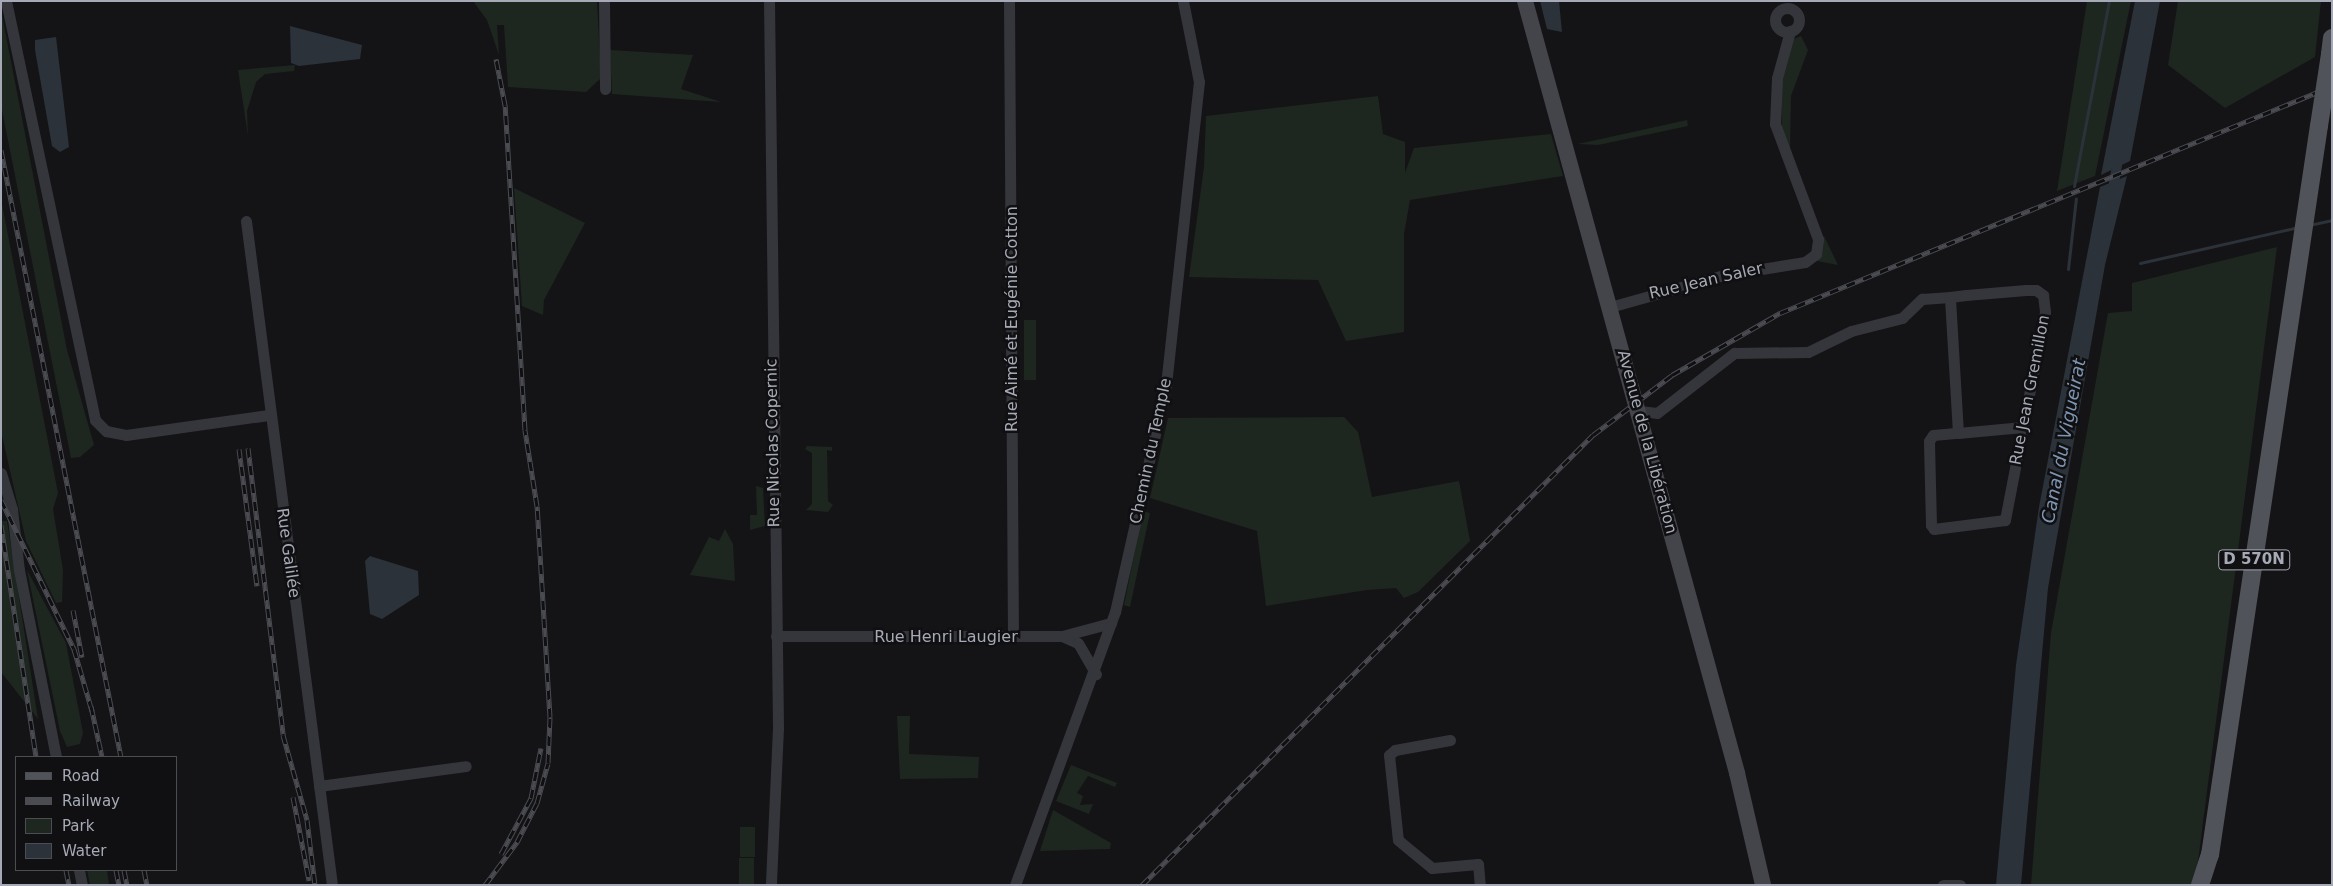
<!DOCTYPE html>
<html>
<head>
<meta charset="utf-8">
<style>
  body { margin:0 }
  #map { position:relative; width:2333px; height:886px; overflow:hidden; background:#141416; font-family:"DejaVu Sans",sans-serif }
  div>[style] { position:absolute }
  .green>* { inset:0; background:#1e2620; transform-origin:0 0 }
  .water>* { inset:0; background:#2b323a }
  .stream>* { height:3px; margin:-1.5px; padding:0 1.5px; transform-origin:1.5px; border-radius:1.5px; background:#2b323a }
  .canal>* { height:10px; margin:-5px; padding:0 5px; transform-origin:5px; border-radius:5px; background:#2b323a }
  .minor>* { height:11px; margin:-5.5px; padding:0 5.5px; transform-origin:5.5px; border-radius:5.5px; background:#35363b }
  .minor>.ring { margin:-5.5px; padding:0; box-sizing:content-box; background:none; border:11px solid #35363b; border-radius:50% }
  .secondary>* { height:16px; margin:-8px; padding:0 8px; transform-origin:8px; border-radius:8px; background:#43454b }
  .primary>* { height:18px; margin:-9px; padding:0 9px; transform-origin:9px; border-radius:9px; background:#51535a }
  .rail>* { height:5px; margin-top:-2.5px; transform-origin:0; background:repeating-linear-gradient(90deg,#100f11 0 9px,#4a4c52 0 18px); box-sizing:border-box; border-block:1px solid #4a4c52 }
  .primary-bridge>* { height:18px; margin:-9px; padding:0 9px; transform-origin:9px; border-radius:9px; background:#51535a }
  span { translate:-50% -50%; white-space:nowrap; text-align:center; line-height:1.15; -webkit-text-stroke:5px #100f11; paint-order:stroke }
  .shield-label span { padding:1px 4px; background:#100f11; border:1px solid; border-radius:4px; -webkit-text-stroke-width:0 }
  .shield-label { font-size:15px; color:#a6aab6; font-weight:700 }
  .street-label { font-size:16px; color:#a6aab6 }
  .water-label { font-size:18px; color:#7d95b2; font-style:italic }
  .frame { position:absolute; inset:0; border:2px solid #a6aab6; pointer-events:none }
  .legend { position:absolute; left:15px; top:756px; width:162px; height:115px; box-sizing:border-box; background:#100f11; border:1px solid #4c4d53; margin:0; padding:6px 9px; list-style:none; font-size:15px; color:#a6aab6 }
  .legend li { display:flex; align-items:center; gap:10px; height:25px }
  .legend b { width:25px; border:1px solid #4c4d53 }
</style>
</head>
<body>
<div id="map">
  <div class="green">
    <i style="clip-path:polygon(473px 1px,597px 1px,601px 78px,586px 92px,508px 87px,504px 25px,497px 25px,499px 55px,487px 20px)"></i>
    <i style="clip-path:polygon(2087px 1px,2131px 1px,2095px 176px,2057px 191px)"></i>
    <i style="clip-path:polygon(2178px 1px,2321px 1px,2315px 57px,2225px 108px,2168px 65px)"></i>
    <i style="clip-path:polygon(1px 10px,67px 350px,94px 445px,80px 457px,71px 458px,1px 105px)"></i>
    <i style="clip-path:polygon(1801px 36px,1808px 50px,1791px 96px,1790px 151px,1782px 127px,1781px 85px,1791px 40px)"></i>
    <i style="clip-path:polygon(610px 50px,693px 55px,681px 89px,721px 102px,612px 94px)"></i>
    <i style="clip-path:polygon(295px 65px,294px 71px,265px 74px,256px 82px,247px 111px,248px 136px,238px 70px)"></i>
    <i style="clip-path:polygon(1378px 96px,1383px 134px,1405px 142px,1405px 173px,1414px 148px,1551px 134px,1563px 176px,1410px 200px,1404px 234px,1404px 332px,1346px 341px,1318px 280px,1189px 277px,1204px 167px,1206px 116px)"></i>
    <i style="clip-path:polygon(1687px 120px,1688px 126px,1598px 145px,1578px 144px)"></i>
    <i style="clip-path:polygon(514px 188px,585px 223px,544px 300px,543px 315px,522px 306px)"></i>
    <i style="clip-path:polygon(1px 199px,58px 493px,53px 509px,63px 570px,62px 602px,56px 603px,26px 541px,1px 431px)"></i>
    <i style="clip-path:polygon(1824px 236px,1838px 265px,1817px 261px)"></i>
    <i style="clip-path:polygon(2277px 247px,2195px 885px,2031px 885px,2051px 633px,2108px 313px,2132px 311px,2132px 283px)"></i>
    <i style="left:1036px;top:320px;width:60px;height:12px;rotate:90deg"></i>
    <i style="clip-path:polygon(1344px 417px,1358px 432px,1372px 497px,1459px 481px,1470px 541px,1418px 592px,1404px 598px,1396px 588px,1367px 590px,1266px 606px,1257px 531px,1150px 498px,1168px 418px)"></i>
    <i style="clip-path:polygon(807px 446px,832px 447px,832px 451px,827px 450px,828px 501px,833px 505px,828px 512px,806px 510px,812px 504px,812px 453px,805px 449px)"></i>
    <i style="clip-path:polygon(756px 486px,763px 488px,765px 526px,750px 530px,750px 515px,757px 515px)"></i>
    <i style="clip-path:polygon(1143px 511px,1150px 513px,1130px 607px,1124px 605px)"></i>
    <i style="clip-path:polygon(1px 521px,7px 521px,38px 719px,1px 672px)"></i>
    <i style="clip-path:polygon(725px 529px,733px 544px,735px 581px,690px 575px,709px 537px,719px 541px)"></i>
    <i style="clip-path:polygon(27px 570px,66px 643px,83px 733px,80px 744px,67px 747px,60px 731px)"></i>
    <i style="clip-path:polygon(897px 716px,910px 716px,909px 754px,979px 757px,978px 778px,900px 779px)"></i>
    <i style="clip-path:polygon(1071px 765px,1117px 783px,1115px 787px,1088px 776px,1077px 793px,1083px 796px,1080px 805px,1093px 804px,1089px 814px,1056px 801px)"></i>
    <i style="clip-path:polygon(1053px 810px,1111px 843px,1110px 849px,1040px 851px)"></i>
    <i style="left:740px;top:827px;width:15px;height:30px"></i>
    <i style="left:754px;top:858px;width:27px;height:15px;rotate:90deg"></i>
    <i style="clip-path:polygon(87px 870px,107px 870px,109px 885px,90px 885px)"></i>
  </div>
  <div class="water">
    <i style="clip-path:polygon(1540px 1px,1559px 1px,1562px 32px,1547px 29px)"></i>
    <i style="clip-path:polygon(2135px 1px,2160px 1px,2130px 161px,2101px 175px)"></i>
    <i style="clip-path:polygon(290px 26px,362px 45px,360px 59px,299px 66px,291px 63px)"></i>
    <i style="clip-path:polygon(56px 37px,69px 147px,60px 152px,52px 146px,35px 50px,35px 40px)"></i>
    <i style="clip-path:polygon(2127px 176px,2105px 265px,2048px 588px,2021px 885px,1996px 885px,2016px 665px,2039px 507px,2100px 187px)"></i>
    <i style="clip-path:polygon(370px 556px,418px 571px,419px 595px,382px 619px,370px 614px,365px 561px)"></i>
  </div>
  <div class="stream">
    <i style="left:2074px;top:186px;width:188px;rotate:-79.3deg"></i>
    <i style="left:2309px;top:225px;width:24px;rotate:-12deg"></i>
    <i style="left:2140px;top:263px;width:162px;rotate:-12.8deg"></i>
    <i style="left:2068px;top:269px;width:71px;rotate:-83.6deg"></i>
  </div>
  <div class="canal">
    <i style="left:2112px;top:194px;width:40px;rotate:-80deg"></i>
  </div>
  <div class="minor">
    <i style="left:6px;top:1px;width:428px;rotate:78deg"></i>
    <i style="left:95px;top:420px;width:16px;rotate:45deg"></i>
    <i style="left:106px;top:431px;width:20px;rotate:11deg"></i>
    <i style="left:126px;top:435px;width:144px;rotate:-8deg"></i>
    <i style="left:604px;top:1px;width:88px;rotate:89.3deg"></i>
    <i style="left:769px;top:1px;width:727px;rotate:89.29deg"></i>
    <i style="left:778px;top:728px;width:157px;rotate:92.6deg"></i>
    <i style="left:1009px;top:1px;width:635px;rotate:89.64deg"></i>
    <i class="ring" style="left:1775px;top:8px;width:13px;height:13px"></i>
    <i style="left:246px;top:221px;width:670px;rotate:82.62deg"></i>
    <i style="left:1610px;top:307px;width:118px;rotate:-15.7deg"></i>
    <i style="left:1724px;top:275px;width:82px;rotate:-9.1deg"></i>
    <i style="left:1805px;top:262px;width:14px;rotate:-36deg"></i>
    <i style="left:1816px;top:254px;width:15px;rotate:-82deg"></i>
    <i style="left:1818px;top:239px;width:123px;rotate:-110.5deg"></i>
    <i style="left:1775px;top:124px;width:46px;rotate:-87.5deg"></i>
    <i style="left:1777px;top:78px;width:49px;rotate:-74.5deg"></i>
    <i style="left:1639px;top:411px;width:18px;rotate:6deg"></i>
    <i style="left:1657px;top:413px;width:98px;rotate:-37.9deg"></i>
    <i style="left:1734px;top:353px;width:74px;rotate:-0.8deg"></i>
    <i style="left:1808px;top:352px;width:48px;rotate:-26deg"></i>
    <i style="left:1851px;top:331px;width:53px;rotate:-14.3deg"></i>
    <i style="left:1902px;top:318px;width:28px;rotate:-44deg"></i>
    <i style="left:1922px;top:299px;width:28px;rotate:-4deg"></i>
    <i style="left:1950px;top:297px;width:16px;rotate:-7deg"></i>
    <i style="left:1966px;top:295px;width:60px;rotate:-4.8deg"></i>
    <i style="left:2026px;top:290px;width:10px"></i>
    <i style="left:2036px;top:290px;width:9px;rotate:36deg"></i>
    <i style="left:2043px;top:295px;width:17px;rotate:83deg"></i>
    <i style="left:2045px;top:312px;width:212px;rotate:100.9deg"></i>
    <i style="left:2005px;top:520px;width:72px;rotate:172.8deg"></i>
    <i style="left:1934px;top:529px;width:5px;rotate:-127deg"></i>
    <i style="left:1931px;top:525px;width:84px;rotate:-91.4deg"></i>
    <i style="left:1929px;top:441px;width:7px;rotate:-56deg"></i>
    <i style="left:1933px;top:435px;width:25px;rotate:-5deg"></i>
    <i style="left:1958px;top:433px;width:136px;rotate:-93.4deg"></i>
    <i style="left:1958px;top:433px;width:65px;rotate:-5.3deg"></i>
    <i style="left:1px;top:473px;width:38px;rotate:73deg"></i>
    <i style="left:12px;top:509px;width:61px;rotate:83.5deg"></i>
    <i style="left:19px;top:570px;width:191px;rotate:78.8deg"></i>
    <i style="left:776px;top:636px;width:286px"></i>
    <i style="left:1062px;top:636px;width:17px;rotate:24deg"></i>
    <i style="left:1078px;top:643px;width:36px;rotate:60deg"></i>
    <i style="left:1062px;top:636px;width:51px;rotate:-14.9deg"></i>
    <i style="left:1450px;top:740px;width:56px;rotate:169.7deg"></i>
    <i style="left:1395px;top:750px;width:8px;rotate:140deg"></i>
    <i style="left:1389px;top:755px;width:85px;rotate:84deg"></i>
    <i style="left:1398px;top:840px;width:44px;rotate:39.5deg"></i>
    <i style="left:1432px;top:868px;width:46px;rotate:-5deg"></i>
    <i style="left:1478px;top:864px;width:21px;rotate:85deg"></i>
    <i style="left:319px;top:786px;width:148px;rotate:-7.7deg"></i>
    <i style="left:79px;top:870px;width:15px;rotate:79deg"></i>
    <i style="left:1015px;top:885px;width:291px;rotate:-69.9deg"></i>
    <i style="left:1115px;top:612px;width:233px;rotate:-77.3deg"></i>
    <i style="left:1166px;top:385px;width:305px;rotate:-83.8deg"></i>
    <i style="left:1199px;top:82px;width:83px;rotate:-101.2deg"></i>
    <i style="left:1943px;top:885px;width:17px"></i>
  </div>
  <div class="secondary">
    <i style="left:1525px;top:1px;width:801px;rotate:74.64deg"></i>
    <i style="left:1737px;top:773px;width:115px;rotate:76.9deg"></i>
  </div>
  <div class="primary">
    <i style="left:2330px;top:54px;width:16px;rotate:-83deg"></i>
    <i style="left:2200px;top:885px;width:32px;rotate:-72deg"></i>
    <i style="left:2210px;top:855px;width:737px;rotate:-81.5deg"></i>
  </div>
  <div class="rail">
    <i style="left:1px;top:150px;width:619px;rotate:78.82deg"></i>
    <i style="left:248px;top:448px;width:289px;rotate:83deg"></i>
    <i style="left:283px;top:735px;width:88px;rotate:74.2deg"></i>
    <i style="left:307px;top:820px;width:65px;rotate:83deg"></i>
    <i style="left:239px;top:449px;width:138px;rotate:82.5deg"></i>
    <i style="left:1px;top:500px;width:166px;rotate:63.9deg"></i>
    <i style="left:74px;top:649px;width:65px;rotate:73.8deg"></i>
    <i style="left:1px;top:525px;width:235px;rotate:81.4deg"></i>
    <i style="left:73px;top:610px;width:48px;rotate:79.2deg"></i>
    <i style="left:91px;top:706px;width:52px;rotate:77.8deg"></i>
    <i style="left:293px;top:797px;width:85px;rotate:79.1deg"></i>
    <i style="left:501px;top:854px;width:64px;rotate:-61.8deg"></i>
    <i style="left:531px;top:798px;width:51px;rotate:-78.7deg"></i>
    <i style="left:66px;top:870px;width:15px;rotate:79deg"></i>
    <i style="left:116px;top:870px;width:15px;rotate:79deg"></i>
    <i style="left:124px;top:870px;width:15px;rotate:79deg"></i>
    <i style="left:144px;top:870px;width:15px;rotate:79deg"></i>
    <i style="left:485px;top:885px;width:54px;rotate:-53.3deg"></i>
    <i style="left:517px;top:842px;width:44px;rotate:-62.9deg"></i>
    <i style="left:537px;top:803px;width:41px;rotate:-74.6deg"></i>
    <i style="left:548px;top:763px;width:46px;rotate:-87.5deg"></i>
    <i style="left:550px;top:717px;width:211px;rotate:-93.5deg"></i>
    <i style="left:537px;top:506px;width:77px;rotate:-99deg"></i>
    <i style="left:525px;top:430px;width:326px;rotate:-93.5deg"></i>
    <i style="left:505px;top:105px;width:47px;rotate:-101.1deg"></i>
    <i style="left:1142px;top:885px;width:637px;rotate:-44.94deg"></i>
    <i style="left:1593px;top:435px;width:99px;rotate:-37.2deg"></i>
    <i style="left:1672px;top:375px;width:125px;rotate:-29.9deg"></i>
    <i style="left:1780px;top:313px;width:597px;rotate:-22.35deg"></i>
  </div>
  <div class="primary-bridge">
    <i style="left:2319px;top:126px;width:73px;rotate:-81.3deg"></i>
  </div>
  <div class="shield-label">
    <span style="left:2254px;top:560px">D 570N</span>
  </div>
  <div class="street-label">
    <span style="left:1706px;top:281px;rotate:-13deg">Rue Jean Saler</span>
    <span style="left:1012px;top:319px;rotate:-90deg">Rue Aimé et Eugénie Cotton</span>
    <span style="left:2030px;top:390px;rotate:-79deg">Rue Jean Gremillon</span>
    <span style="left:1647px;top:442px;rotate:75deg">Avenue de la Libération</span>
    <span style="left:773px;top:443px;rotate:-91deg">Rue Nicolas Copernic</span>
    <span style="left:1151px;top:451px;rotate:-78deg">Chemin du Temple</span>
    <span style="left:288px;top:553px;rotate:82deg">Rue Galilée</span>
    <span style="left:946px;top:637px">Rue Henri Laugier</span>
  </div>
  <div class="water-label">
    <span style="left:2064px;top:441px;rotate:-79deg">Canal du Vigueirat</span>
  </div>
  <div class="frame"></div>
  <ul class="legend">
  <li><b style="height:6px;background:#51535a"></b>Road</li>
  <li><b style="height:6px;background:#4a4c52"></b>Railway</li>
  <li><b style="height:14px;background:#1e2620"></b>Park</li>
  <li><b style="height:14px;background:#2b323a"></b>Water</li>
  </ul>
</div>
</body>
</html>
